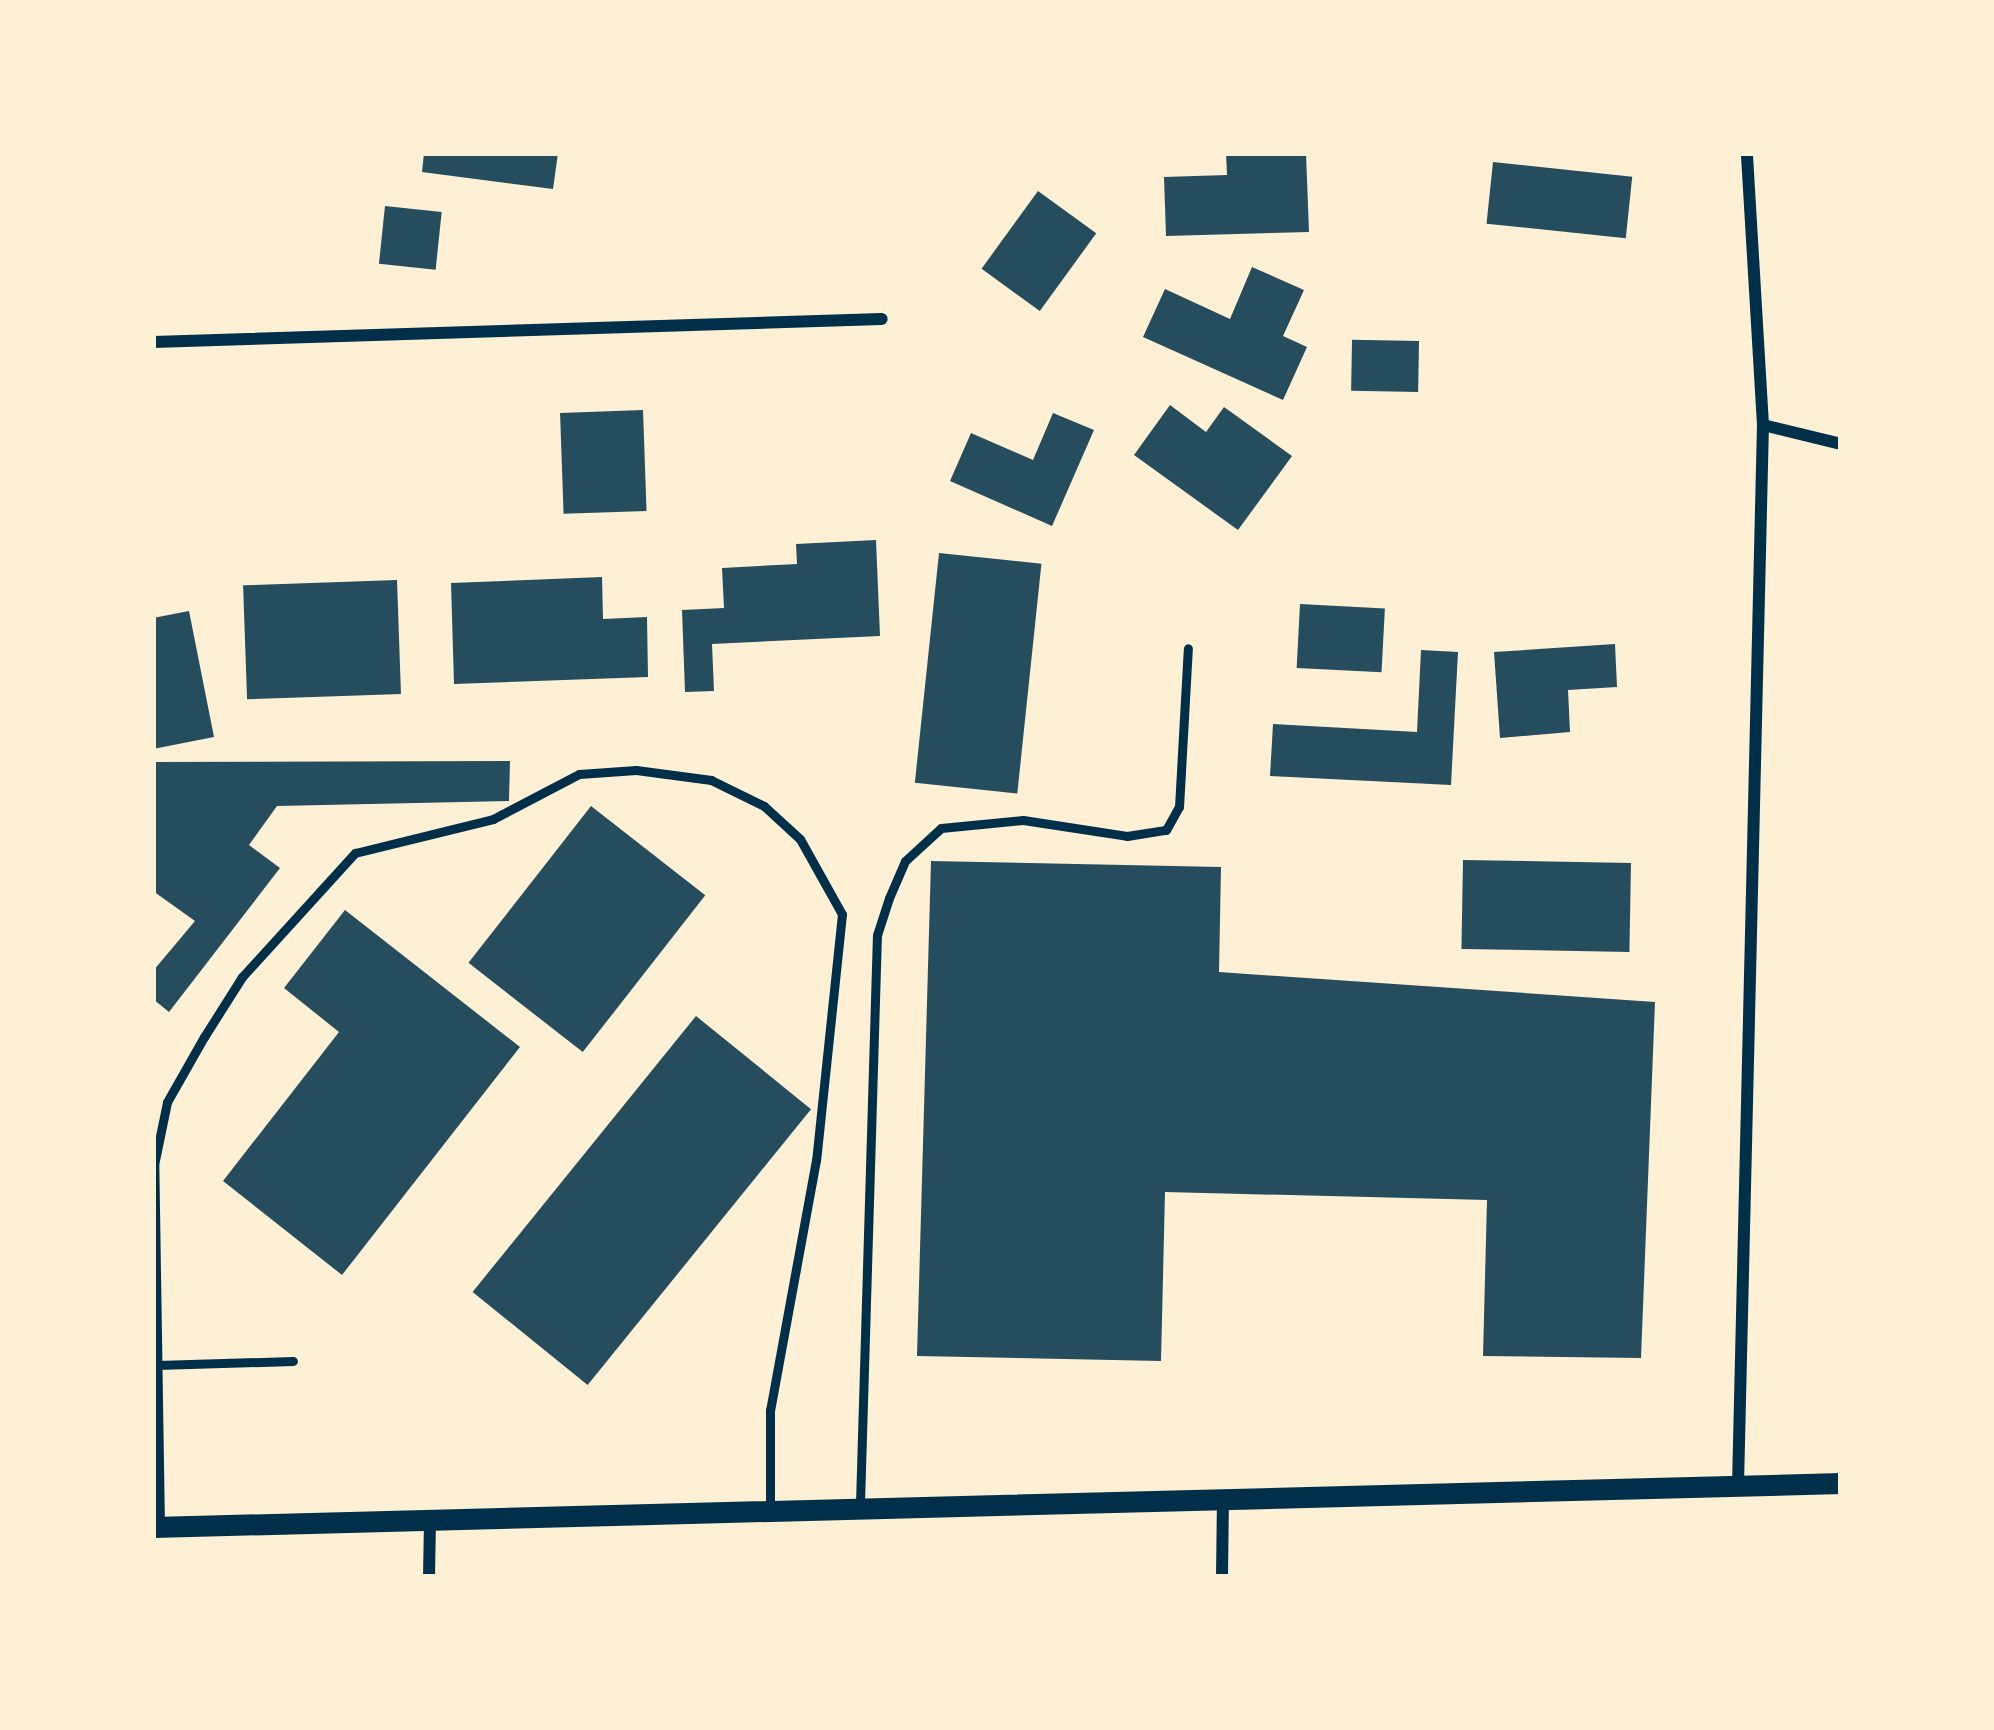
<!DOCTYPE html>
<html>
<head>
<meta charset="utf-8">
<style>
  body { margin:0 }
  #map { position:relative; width:1994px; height:1730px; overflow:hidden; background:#fdf0d5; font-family:Quicksand,sans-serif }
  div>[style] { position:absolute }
  .building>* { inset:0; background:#264d5e; transform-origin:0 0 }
  .service>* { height:9px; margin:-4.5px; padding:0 4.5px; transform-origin:4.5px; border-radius:4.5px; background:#003049 }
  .minor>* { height:12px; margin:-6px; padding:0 6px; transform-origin:6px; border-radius:6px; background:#003049 }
  .tertiary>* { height:21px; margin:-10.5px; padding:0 10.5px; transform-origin:10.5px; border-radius:10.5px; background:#003049 }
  span { translate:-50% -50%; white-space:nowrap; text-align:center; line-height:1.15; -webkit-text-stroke:9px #fdf0d5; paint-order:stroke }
  .frame { position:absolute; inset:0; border:156px solid #fdf0d5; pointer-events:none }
</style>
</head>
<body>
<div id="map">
  <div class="building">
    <i style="clip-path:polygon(424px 153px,558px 153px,553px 189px,422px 172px)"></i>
    <i style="clip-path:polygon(1226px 153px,1306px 153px,1309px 232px,1166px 236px,1164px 177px,1227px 175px)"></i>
    <i style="left:1493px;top:162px;width:140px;height:62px;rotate:6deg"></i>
    <i style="left:1038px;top:191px;width:72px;height:96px;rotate:36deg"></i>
    <i style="left:385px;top:206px;width:57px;height:58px;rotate:6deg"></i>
    <i style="clip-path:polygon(1252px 267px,1304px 290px,1283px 336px,1307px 347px,1283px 400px,1143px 337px,1165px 289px,1230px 319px)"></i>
    <i style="left:1419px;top:341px;width:51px;height:67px;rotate:91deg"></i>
    <i style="clip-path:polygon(1170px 405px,1206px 432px,1224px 407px,1292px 456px,1238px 530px,1134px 455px)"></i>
    <i style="left:643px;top:410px;width:101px;height:83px;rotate:88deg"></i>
    <i style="clip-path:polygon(1053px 413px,1094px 430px,1052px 526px,950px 481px,971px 433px,1033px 460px)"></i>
    <i style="clip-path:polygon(876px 540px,880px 636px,712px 644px,714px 691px,685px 692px,682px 610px,724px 608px,722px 568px,797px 564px,796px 544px)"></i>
    <i style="left:939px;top:553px;width:103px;height:231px;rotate:6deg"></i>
    <i style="clip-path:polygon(602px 577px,603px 619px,647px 617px,648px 677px,454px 684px,451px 583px)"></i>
    <i style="left:397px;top:580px;width:114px;height:154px;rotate:88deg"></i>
    <i style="left:1300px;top:604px;width:85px;height:64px;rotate:3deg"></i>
    <i style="clip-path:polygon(189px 611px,214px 737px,153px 749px,153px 618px)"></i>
    <i style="clip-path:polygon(1615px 644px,1617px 687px,1568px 690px,1570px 732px,1500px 738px,1494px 652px)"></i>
    <i style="clip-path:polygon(1421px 650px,1458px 652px,1451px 785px,1270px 776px,1273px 724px,1417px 732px)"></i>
    <i style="clip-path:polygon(510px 761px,509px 801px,277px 806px,249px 845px,280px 868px,169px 1012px,153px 999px,153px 971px,195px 921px,153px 891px,153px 762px)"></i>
    <i style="left:591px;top:806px;width:145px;height:199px;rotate:38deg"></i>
    <i style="left:1463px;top:860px;width:168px;height:89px;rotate:1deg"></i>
    <i style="clip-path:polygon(931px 861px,1221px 867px,1219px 972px,1655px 1002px,1641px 1358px,1483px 1356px,1487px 1200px,1165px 1192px,1161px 1361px,917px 1356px)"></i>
    <i style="clip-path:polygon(345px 910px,520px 1047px,342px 1275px,223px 1181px,339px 1032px,284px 988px)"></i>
    <i style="left:696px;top:1016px;width:148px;height:355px;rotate:39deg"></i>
  </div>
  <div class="service">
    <i style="left:157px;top:1365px;width:136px;rotate:-1.7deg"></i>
    <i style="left:860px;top:1503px;width:568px;rotate:-88.29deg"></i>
    <i style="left:877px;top:935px;width:39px;rotate:-72deg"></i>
    <i style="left:889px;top:898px;width:40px;rotate:-66.6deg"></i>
    <i style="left:905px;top:861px;width:49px;rotate:-42.5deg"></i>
    <i style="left:941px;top:828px;width:82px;rotate:-5.6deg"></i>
    <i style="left:1023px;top:820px;width:105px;rotate:8.7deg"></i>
    <i style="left:1127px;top:836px;width:39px;rotate:-9deg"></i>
    <i style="left:1166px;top:830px;width:26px;rotate:-61deg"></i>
    <i style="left:1179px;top:807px;width:159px;rotate:-86.8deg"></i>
    <i style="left:160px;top:1527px;width:362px;rotate:-90.9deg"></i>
    <i style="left:154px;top:1165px;width:64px;rotate:-78.3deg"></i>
    <i style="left:167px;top:1102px;width:75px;rotate:-60.4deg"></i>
    <i style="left:204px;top:1037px;width:71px;rotate:-57.7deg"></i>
    <i style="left:242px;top:977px;width:168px;rotate:-47.7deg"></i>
    <i style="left:355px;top:853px;width:142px;rotate:-13.8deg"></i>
    <i style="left:493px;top:819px;width:97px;rotate:-27.6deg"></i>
    <i style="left:579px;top:774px;width:57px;rotate:-4deg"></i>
    <i style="left:636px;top:770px;width:76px;rotate:7.6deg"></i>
    <i style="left:711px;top:780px;width:59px;rotate:26.1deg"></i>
    <i style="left:764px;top:806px;width:49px;rotate:42.5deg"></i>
    <i style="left:800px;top:839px;width:86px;rotate:60.8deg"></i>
    <i style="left:842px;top:914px;width:247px;rotate:96deg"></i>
    <i style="left:816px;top:1160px;width:254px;rotate:100.4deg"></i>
    <i style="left:770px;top:1410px;width:98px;rotate:90deg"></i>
  </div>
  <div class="minor">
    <i style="left:153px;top:342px;width:729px;rotate:-1.81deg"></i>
    <i style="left:1763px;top:425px;width:80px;rotate:13.7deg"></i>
    <i style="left:1738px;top:1485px;width:1060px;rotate:-88.65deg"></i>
    <i style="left:1763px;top:425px;width:272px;rotate:-93.4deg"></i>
    <i style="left:429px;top:1577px;width:58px;rotate:-89deg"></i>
    <i style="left:1222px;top:1577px;width:79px;rotate:-89.3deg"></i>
  </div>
  <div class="tertiary">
    <i style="left:153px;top:1527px;width:1689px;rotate:-1.49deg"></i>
  </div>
  <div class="frame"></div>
</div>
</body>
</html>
